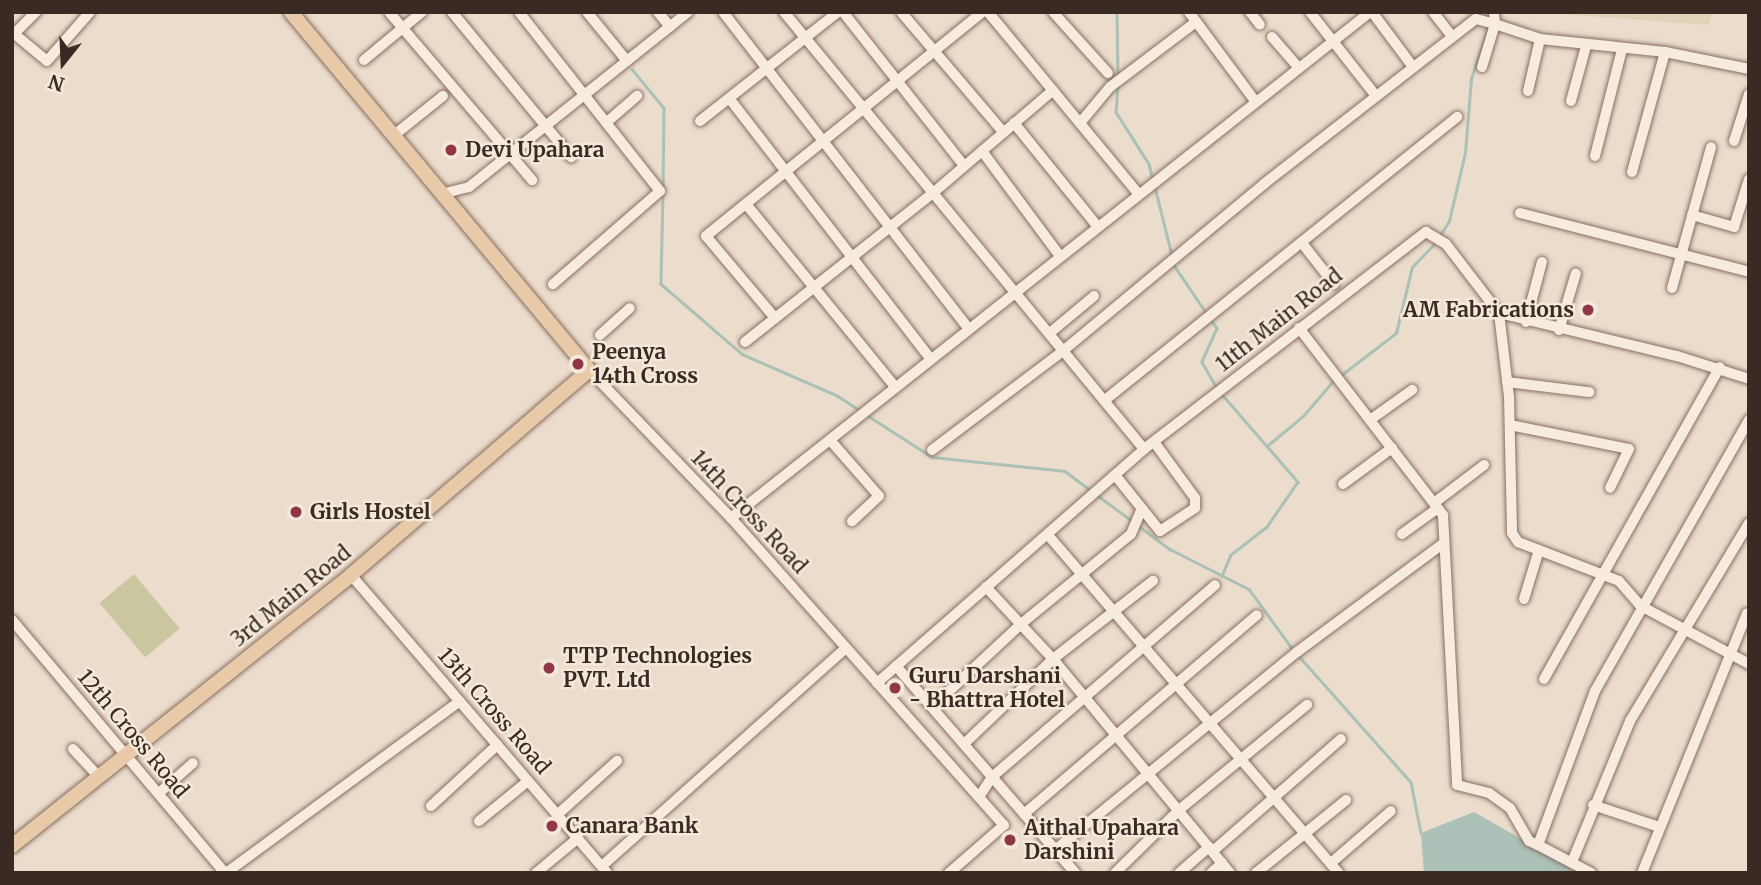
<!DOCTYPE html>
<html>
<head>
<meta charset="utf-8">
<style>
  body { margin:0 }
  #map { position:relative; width:1761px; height:885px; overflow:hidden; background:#ebdccb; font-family:Merriweather,serif }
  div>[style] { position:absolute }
  .farmland>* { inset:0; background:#e0d3b9 }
  .green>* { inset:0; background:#c9c6a0; transform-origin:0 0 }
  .water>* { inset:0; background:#abc0b6 }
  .stream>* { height:2.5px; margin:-1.25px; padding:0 1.25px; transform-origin:1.25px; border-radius:1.25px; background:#abc0b6 }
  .roads { filter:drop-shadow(0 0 2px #876e61) drop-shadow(0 0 2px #876e61) }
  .minor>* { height:10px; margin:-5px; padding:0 5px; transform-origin:5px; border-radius:5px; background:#f6ebde }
  .major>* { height:14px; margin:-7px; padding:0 7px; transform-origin:7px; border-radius:7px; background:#e9caa8 }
  .dots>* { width:19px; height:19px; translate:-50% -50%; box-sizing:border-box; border:4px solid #f3e8da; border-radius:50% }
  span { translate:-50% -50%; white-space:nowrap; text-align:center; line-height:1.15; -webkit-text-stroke:5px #f3e8da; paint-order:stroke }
  .poi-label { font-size:21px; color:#392a23; font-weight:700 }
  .left { translate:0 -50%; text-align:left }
  .right { translate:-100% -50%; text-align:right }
  .street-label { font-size:21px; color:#392a23 }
  .frame { position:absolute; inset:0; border:14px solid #392a23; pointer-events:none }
  .north { position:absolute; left:28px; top:28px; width:70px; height:70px; -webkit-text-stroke:5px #f3e8da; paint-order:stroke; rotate:198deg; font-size:19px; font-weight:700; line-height:28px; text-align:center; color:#392a23 }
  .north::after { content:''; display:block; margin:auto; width:24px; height:32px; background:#392a23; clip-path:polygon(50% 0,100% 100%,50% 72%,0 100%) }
</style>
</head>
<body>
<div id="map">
  <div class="farmland">
    <i style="clip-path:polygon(1534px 12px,1712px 12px,1709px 25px)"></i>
  </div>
  <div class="green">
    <i style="left:134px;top:574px;width:71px;height:45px;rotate:50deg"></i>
  </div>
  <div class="water">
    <i style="clip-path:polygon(1474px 812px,1581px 873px,1424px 873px,1421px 833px)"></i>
  </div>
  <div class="stream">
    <i style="left:1117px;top:12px;width:63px;rotate:89.1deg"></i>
    <i style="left:632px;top:69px;width:50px;rotate:50.6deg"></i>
    <i style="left:664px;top:108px;width:79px;rotate:90.7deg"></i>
    <i style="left:1118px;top:85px;width:27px;rotate:94deg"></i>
    <i style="left:1116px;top:112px;width:62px;rotate:57.6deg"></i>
    <i style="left:1149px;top:164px;width:16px;rotate:76deg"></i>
    <i style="left:1155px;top:187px;width:70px;rotate:76deg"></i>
    <i style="left:663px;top:194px;width:90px;rotate:91.3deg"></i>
    <i style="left:661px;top:284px;width:107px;rotate:40.8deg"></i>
    <i style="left:742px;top:354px;width:105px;rotate:23.6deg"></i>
    <i style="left:838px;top:396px;width:27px;rotate:33deg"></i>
    <i style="left:1440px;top:235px;width:17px;rotate:-57deg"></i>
    <i style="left:1449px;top:221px;width:70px;rotate:-76.8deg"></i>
    <i style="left:1465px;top:153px;width:74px;rotate:-85.4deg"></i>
    <i style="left:1471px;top:79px;width:57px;rotate:-71.6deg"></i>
    <i style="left:1174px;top:265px;width:59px;rotate:56deg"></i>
    <i style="left:1211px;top:320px;width:10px;rotate:53deg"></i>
    <i style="left:1217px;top:328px;width:37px;rotate:114deg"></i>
    <i style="left:1202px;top:362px;width:30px;rotate:60deg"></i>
    <i style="left:1340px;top:376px;width:71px;rotate:-37.5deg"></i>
    <i style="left:1396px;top:333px;width:68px;rotate:-76.4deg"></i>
    <i style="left:1412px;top:267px;width:36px;rotate:-46deg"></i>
    <i style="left:1221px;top:393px;width:118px;rotate:49.1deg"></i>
    <i style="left:1298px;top:482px;width:55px;rotate:124.6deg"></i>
    <i style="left:1267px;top:527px;width:46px;rotate:142.1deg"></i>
    <i style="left:1231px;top:555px;width:23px;rotate:113deg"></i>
    <i style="left:867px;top:415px;width:77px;rotate:32.9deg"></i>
    <i style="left:932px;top:457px;width:134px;rotate:6deg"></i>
    <i style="left:1065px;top:471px;width:34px;rotate:37deg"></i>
    <i style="left:1267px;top:446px;width:47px;rotate:-39.8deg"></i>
    <i style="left:1303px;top:416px;width:48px;rotate:-49.3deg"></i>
    <i style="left:1097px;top:495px;width:42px;rotate:36.3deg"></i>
    <i style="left:1139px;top:526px;width:39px;rotate:37deg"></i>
    <i style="left:1170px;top:549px;width:89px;rotate:26.9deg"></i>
    <i style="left:1249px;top:589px;width:77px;rotate:54deg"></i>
    <i style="left:1299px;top:656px;width:169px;rotate:48.4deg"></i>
    <i style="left:1411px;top:782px;width:52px;rotate:78.9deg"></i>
  </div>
  <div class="roads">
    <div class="minor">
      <i style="left:389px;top:12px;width:221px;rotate:49.6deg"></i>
      <i style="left:452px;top:12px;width:188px;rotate:50.6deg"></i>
      <i style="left:519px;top:12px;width:228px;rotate:51.8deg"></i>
      <i style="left:660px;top:191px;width:142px;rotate:139deg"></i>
      <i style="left:587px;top:12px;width:63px;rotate:50.8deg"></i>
      <i style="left:658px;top:12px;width:19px;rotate:51deg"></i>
      <i style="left:723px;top:12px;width:401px;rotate:52.2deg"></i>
      <i style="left:784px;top:12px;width:566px;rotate:50.52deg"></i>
      <i style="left:843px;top:12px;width:196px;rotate:51.8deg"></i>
      <i style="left:901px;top:12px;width:157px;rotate:49.6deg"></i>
      <i style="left:988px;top:12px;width:235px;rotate:50.4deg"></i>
      <i style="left:1053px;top:12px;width:82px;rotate:48deg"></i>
      <i style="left:1189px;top:12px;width:111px;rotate:53.4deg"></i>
      <i style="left:1250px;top:12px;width:16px;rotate:52deg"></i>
      <i style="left:1310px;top:12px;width:107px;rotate:51.8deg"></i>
      <i style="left:1372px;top:12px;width:69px;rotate:53.3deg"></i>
      <i style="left:1433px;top:12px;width:31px;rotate:52deg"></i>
      <i style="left:1494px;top:12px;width:12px;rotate:85deg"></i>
      <i style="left:1495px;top:24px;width:47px;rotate:18.4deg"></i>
      <i style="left:1540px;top:39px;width:126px;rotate:5.9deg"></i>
      <i style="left:1665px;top:52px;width:86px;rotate:11.4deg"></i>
      <i style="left:12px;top:32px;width:45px;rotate:39.6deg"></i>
      <i style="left:47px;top:61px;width:65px;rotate:-48.7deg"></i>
      <i style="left:14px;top:34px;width:31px;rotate:-45deg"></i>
      <i style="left:1272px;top:37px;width:40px;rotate:49deg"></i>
      <i style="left:364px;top:60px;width:75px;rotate:-39.6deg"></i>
      <i style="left:1528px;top:91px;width:53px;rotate:-77deg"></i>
      <i style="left:729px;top:98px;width:330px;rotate:52.3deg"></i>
      <i style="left:1571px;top:101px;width:57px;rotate:-74.7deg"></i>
      <i style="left:700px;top:121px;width:176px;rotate:-38.3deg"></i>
      <i style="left:607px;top:122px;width:40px;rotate:-41deg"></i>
      <i style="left:1014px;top:123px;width:132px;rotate:51.1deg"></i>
      <i style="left:1080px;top:123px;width:47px;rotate:-50.2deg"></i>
      <i style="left:1110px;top:87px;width:108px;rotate:-37.1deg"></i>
      <i style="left:393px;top:136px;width:64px;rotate:-38.7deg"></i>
      <i style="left:1734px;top:141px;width:49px;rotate:-72.3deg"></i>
      <i style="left:982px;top:151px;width:131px;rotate:53.4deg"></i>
      <i style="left:1595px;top:156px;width:110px;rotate:-75.8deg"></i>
      <i style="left:1632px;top:172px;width:124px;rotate:-74.6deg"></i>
      <i style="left:441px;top:194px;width:29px;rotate:-14deg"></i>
      <i style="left:469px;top:187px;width:280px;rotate:-38.6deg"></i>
      <i style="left:746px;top:204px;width:236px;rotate:50.8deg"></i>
      <i style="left:1520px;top:213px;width:236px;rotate:14.4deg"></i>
      <i style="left:1692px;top:215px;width:44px;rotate:15.9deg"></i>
      <i style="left:1734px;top:227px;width:50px;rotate:-72.6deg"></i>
      <i style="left:1302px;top:243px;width:52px;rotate:52deg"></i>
      <i style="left:1672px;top:288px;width:146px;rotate:-74.5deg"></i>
      <i style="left:1499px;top:313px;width:85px;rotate:83.2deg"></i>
      <i style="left:1509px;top:397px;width:136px;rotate:88.7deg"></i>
      <i style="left:1512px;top:533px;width:11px;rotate:56deg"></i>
      <i style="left:1518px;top:542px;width:108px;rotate:21.1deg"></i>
      <i style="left:1619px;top:581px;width:33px;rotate:49deg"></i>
      <i style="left:1641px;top:606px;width:123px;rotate:28.2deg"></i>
      <i style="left:775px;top:318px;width:107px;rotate:-130.1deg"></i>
      <i style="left:706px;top:236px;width:356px;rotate:-39deg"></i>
      <i style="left:1526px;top:322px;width:62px;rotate:-75.1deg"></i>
      <i style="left:1299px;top:328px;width:236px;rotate:52.4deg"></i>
      <i style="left:1443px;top:515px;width:270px;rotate:87deg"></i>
      <i style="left:1457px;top:785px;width:33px;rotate:14deg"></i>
      <i style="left:1489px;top:793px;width:26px;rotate:36deg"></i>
      <i style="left:1510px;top:808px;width:38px;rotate:60deg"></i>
      <i style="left:1529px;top:841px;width:10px;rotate:24deg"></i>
      <i style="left:1538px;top:845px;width:164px;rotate:-69.7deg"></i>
      <i style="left:1595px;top:691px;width:312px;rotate:-60.4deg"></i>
      <i style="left:1559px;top:330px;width:59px;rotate:-73.4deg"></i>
      <i style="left:1051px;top:332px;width:56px;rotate:-39.9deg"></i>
      <i style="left:600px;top:335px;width:40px;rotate:-42deg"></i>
      <i style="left:745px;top:342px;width:240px;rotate:-38.4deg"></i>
      <i style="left:933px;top:193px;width:158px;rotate:-40.6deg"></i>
      <i style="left:589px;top:370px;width:205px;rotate:46.2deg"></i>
      <i style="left:731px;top:518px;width:411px;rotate:48.4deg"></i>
      <i style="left:1004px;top:825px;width:73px;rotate:138.9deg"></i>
      <i style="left:1507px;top:382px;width:83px;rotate:7deg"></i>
      <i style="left:1105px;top:400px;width:452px;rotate:-38.8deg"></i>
      <i style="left:1370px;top:420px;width:52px;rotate:-35.5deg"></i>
      <i style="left:1510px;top:425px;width:121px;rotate:11.4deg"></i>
      <i style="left:1629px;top:449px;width:43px;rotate:116deg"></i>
      <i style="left:830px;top:440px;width:74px;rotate:48.8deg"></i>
      <i style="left:879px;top:496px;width:37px;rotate:137deg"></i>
      <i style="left:932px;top:450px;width:166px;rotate:-37.1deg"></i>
      <i style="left:1064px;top:350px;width:261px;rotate:-39.7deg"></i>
      <i style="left:1265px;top:183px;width:267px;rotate:-37.9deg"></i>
      <i style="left:1476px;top:19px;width:20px;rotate:15deg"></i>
      <i style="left:1495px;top:24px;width:45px;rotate:106.8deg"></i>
      <i style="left:1115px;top:475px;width:72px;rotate:51.2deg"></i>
      <i style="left:1160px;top:531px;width:42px;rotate:-33.3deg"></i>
      <i style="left:1195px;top:508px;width:10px;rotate:-90deg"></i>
      <i style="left:1195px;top:498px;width:69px;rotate:-126.2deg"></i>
      <i style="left:1343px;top:484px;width:61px;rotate:-36.3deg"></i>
      <i style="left:1434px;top:503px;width:63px;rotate:-37.2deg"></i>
      <i style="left:731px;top:518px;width:815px;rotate:-38.37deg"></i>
      <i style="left:1402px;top:534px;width:44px;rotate:-35.8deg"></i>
      <i style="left:1048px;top:535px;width:446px;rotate:49.3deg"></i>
      <i style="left:351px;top:575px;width:393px;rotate:49.3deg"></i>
      <i style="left:986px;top:587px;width:98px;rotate:47.1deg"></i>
      <i style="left:1053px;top:659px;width:278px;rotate:50.4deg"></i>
      <i style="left:1524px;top:599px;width:51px;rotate:-73deg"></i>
      <i style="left:12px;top:620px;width:331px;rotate:49.9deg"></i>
      <i style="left:896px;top:666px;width:274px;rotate:49.1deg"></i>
      <i style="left:1544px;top:679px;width:358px;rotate:-60.6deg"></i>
      <i style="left:877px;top:683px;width:355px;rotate:-41.2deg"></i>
      <i style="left:1144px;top:449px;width:356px;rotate:-37.6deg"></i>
      <i style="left:1426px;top:232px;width:23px;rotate:31deg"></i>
      <i style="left:1446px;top:244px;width:87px;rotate:52.5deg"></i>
      <i style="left:1499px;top:313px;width:183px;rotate:13.6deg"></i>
      <i style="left:1677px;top:356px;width:76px;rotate:17.7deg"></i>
      <i style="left:932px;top:707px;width:122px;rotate:-43deg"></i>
      <i style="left:1021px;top:624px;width:142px;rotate:-39.3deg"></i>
      <i style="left:1131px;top:534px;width:26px;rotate:-67deg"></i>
      <i style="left:964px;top:744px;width:123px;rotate:-43.7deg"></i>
      <i style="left:1053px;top:659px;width:127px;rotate:-38deg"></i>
      <i style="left:73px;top:749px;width:37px;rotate:47deg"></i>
      <i style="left:159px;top:793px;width:45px;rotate:-41.4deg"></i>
      <i style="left:979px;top:797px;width:24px;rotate:-57deg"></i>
      <i style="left:992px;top:777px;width:294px;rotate:-40.7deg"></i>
      <i style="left:1593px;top:805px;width:70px;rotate:18.4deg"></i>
      <i style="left:431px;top:806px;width:90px;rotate:-42.7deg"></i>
      <i style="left:1024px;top:814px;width:306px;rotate:-40.5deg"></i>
      <i style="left:557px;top:815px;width:81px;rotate:-42deg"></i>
      <i style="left:479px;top:821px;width:63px;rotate:-39.2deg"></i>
      <i style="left:1538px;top:845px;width:60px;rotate:27.8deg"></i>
      <i style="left:1055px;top:850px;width:313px;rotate:-39.3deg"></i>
      <i style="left:1297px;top:652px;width:183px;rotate:-36.6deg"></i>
      <i style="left:1213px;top:851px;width:170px;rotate:-41.2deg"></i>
      <i style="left:1572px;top:862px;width:152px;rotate:-67.6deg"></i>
      <i style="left:1630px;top:721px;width:231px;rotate:-59deg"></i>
      <i style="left:1331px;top:863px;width:79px;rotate:-40.9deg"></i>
      <i style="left:602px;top:866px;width:327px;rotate:-41.8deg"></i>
      <i style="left:226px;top:873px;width:290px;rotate:-36.3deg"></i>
      <i style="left:536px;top:873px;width:55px;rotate:-39.8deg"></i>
      <i style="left:1115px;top:873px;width:90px;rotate:-44.5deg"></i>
      <i style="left:1179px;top:810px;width:166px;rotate:-39.4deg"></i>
      <i style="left:1179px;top:873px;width:40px;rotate:-41deg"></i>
      <i style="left:1211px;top:873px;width:15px;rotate:-42deg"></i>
      <i style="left:1256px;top:873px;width:116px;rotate:-39deg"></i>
      <i style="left:1642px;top:873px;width:280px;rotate:-68deg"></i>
    </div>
    <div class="major">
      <i style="left:12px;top:846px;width:434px;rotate:-38.6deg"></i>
      <i style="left:351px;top:575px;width:314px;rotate:-40.7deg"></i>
      <i style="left:589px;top:370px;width:466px;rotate:-129.8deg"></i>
    </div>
  </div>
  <div class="dots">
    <i style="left:451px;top:150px;background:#903646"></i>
    <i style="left:1588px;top:310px;background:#903646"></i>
    <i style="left:578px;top:364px;background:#903646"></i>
    <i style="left:296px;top:512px;background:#903646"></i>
    <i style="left:549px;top:668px;background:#903646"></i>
    <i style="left:895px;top:688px;background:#903646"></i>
    <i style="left:552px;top:826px;background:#903646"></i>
    <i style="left:1010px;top:840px;background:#903646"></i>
  </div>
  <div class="poi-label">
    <span class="left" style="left:465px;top:150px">Devi Upahara</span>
    <span class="right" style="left:1574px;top:310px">AM Fabrications</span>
    <span class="left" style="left:592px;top:364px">Peenya<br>14th Cross</span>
    <span class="left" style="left:310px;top:512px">Girls Hostel</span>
    <span class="left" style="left:563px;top:668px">TTP Technologies<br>PVT. Ltd</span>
    <span class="left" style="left:909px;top:688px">Guru Darshani<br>- Bhattra Hotel</span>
    <span class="left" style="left:566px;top:826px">Canara Bank</span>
    <span class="left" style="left:1024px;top:840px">Aithal Upahara<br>Darshini</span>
  </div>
  <div class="street-label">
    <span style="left:1279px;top:320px;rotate:-38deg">11th Main Road</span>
    <span style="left:749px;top:512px;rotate:47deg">14th Cross Road</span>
    <span style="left:291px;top:596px;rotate:-39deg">3rd Main Road</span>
    <span style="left:494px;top:711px;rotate:49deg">13th Cross Road</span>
    <span style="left:133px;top:734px;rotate:50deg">12th Cross Road</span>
  </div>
  <div class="frame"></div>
  <div class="north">N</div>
</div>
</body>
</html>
